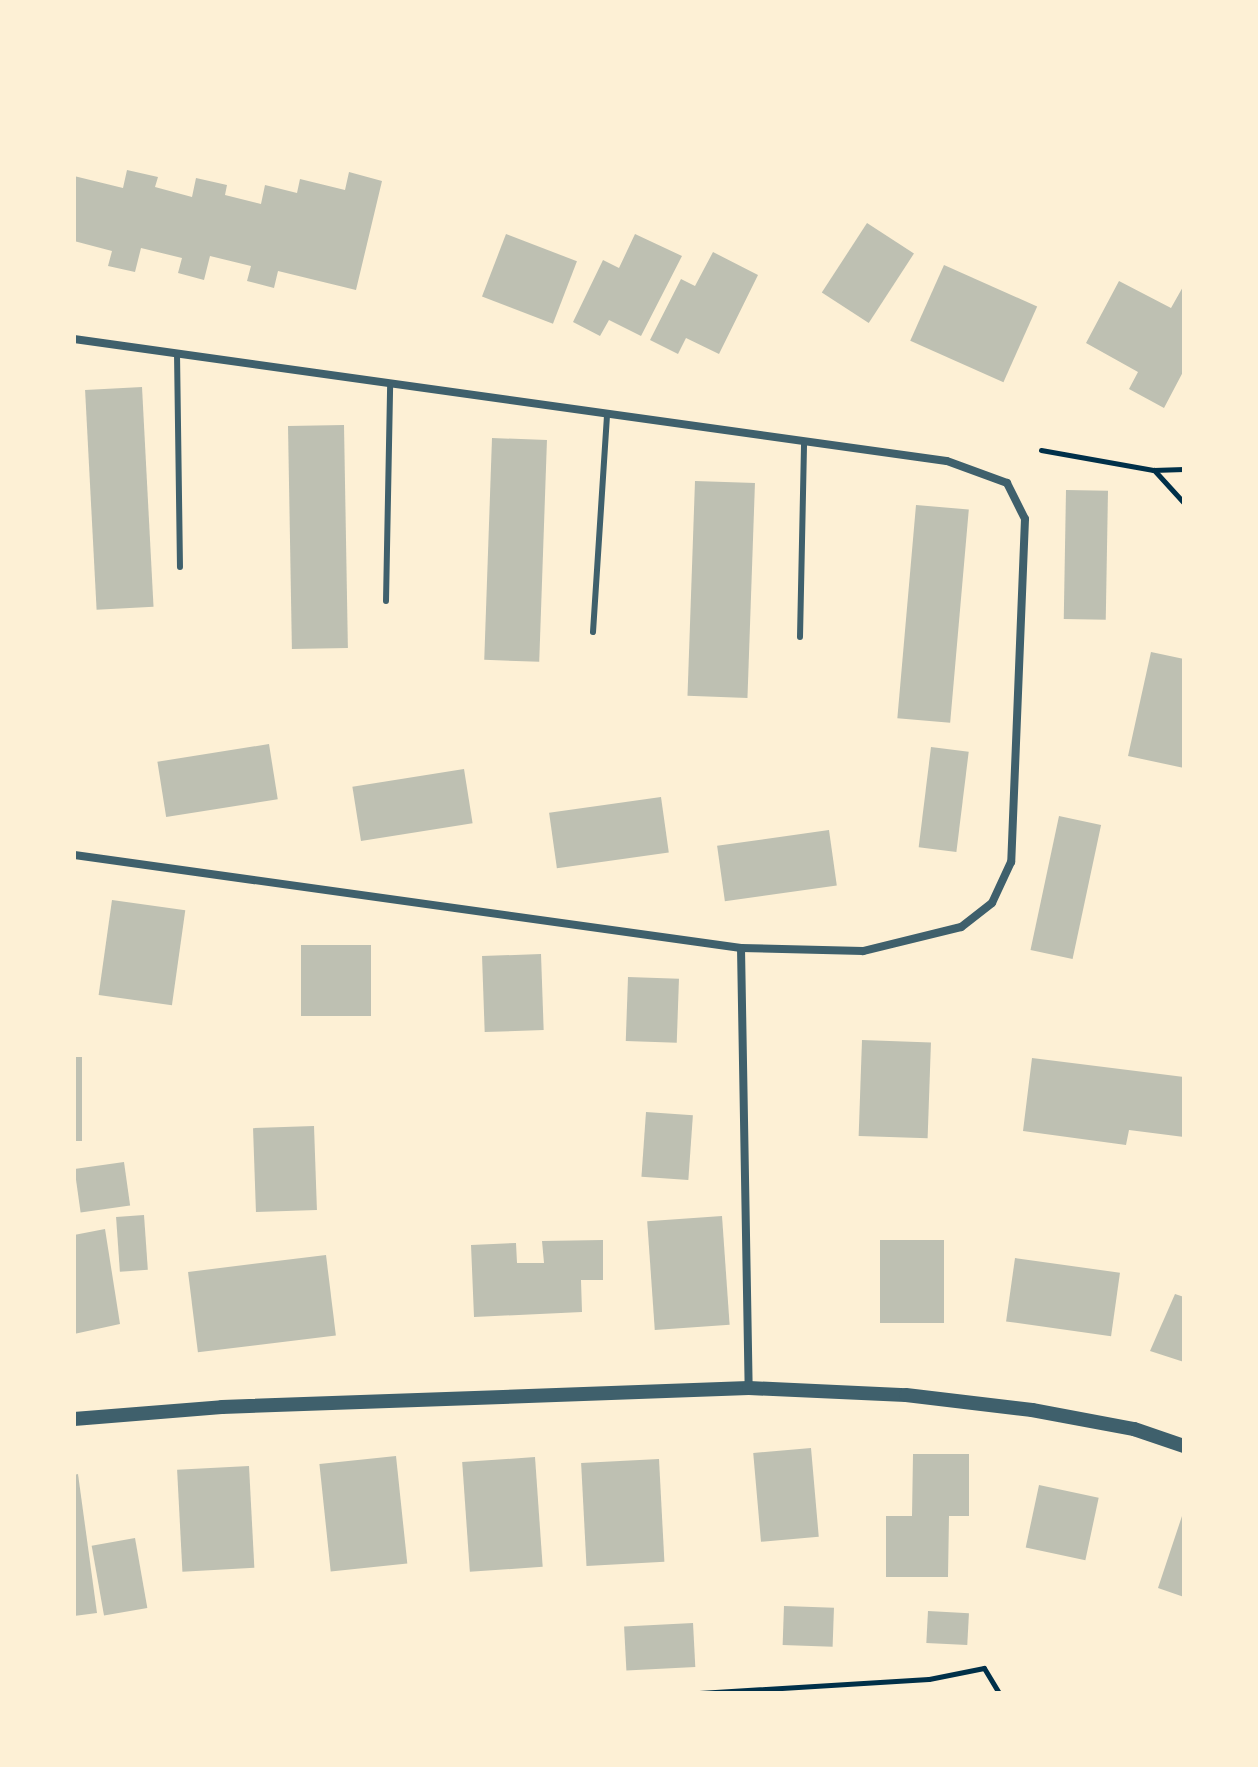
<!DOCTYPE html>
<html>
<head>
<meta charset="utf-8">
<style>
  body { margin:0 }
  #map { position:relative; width:1258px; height:1767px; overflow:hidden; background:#fdf0d5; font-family:Inter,sans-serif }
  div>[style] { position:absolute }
  .building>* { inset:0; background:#bec0b2; transform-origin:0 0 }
  .path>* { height:5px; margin:-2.5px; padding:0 2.5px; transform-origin:2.5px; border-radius:2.5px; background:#003049 }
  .service>* { height:6px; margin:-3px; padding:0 3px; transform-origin:3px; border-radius:3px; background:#3f606c }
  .minor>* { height:8px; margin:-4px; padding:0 4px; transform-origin:4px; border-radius:4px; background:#3f606c }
  .tertiary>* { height:14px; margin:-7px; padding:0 7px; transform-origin:7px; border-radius:7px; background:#3f606c }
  span { translate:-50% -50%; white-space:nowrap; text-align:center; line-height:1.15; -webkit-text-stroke:7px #fdf0d5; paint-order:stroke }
  .frame { position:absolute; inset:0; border:76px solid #fdf0d5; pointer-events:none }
</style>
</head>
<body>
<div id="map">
  <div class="building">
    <i style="clip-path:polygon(127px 170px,158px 177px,155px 187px,192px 197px,196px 178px,227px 185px,225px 195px,261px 204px,265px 185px,297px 193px,300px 179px,345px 190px,349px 172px,382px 181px,356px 290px,278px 271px,274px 288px,247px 281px,251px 266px,210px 256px,204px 280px,178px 273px,182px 258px,141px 248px,135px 272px,108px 266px,112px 251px,74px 241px,74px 176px,123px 188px)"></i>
    <i style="left:867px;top:223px;width:56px;height:83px;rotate:33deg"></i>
    <i style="left:506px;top:234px;width:76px;height:67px;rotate:21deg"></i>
    <i style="clip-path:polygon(635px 234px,682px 256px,641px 336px,609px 320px,600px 336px,573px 322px,603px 260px,619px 268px)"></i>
    <i style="clip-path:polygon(713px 252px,758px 275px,719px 354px,686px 338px,678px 354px,650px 340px,681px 279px,695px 286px)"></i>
    <i style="left:944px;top:265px;width:102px;height:83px;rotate:24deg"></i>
    <i style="clip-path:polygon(1119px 281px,1171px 308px,1184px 285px,1184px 370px,1164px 408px,1129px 389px,1138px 372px,1086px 343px)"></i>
    <i style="left:142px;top:387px;width:220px;height:57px;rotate:87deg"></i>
    <i style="left:344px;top:425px;width:223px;height:56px;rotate:89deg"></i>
    <i style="left:492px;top:438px;width:55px;height:222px;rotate:2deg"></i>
    <i style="left:695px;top:481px;width:60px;height:215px;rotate:2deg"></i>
    <i style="left:1066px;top:490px;width:42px;height:129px;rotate:1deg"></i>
    <i style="left:916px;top:505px;width:53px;height:214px;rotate:5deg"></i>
    <i style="clip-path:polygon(1151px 652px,1184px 659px,1184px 768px,1128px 756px)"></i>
    <i style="left:269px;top:744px;width:56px;height:113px;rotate:81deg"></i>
    <i style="left:931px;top:747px;width:38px;height:101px;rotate:7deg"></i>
    <i style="left:464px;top:769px;width:55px;height:113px;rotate:81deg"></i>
    <i style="left:661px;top:797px;width:56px;height:113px;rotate:82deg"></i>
    <i style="left:1059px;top:816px;width:43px;height:137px;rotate:12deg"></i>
    <i style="left:829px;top:830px;width:56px;height:113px;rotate:82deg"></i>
    <i style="left:112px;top:900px;width:74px;height:96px;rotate:8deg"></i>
    <i style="left:301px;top:945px;width:70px;height:71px"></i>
    <i style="left:541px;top:954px;width:76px;height:59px;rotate:88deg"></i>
    <i style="left:628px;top:977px;width:51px;height:64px;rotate:2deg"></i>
    <i style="left:862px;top:1040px;width:69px;height:96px;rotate:2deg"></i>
    <i style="left:74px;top:1057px;width:8px;height:84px"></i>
    <i style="clip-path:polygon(1032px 1058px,1184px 1077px,1184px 1137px,1129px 1130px,1126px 1145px,1023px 1131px)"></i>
    <i style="left:646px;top:1112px;width:47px;height:65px;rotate:4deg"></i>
    <i style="left:314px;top:1126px;width:84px;height:61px;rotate:88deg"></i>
    <i style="left:124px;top:1162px;width:44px;height:50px;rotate:82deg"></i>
    <i style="left:144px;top:1215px;width:55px;height:28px;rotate:86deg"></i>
    <i style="left:722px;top:1216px;width:109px;height:75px;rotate:86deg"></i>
    <i style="clip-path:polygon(105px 1229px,120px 1324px,74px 1334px,74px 1235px)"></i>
    <i style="clip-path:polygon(603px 1240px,603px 1280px,581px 1280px,582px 1312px,474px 1317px,471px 1245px,516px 1243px,517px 1263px,544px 1263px,542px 1241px)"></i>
    <i style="left:944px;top:1240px;width:83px;height:64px;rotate:90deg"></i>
    <i style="left:326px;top:1255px;width:81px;height:139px;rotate:83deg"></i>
    <i style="left:1015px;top:1258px;width:106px;height:64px;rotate:8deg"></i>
    <i style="clip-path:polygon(1175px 1294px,1184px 1297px,1184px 1362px,1150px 1351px)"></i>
    <i style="left:811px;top:1448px;width:89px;height:58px;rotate:85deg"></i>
    <i style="clip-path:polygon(913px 1454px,969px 1454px,969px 1516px,949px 1516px,948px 1577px,886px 1577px,886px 1516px,912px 1516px)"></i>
    <i style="left:396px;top:1456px;width:108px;height:77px;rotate:84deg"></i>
    <i style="left:535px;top:1457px;width:110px;height:73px;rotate:86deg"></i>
    <i style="left:659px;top:1459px;width:103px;height:78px;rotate:87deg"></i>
    <i style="left:249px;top:1466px;width:102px;height:72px;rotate:87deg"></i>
    <i style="clip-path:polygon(78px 1474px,97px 1613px,74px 1616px,74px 1475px)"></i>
    <i style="left:1039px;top:1485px;width:61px;height:64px;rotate:12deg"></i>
    <i style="clip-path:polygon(1183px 1513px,1184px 1513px,1184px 1597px,1158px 1588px)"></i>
    <i style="left:135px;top:1538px;width:71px;height:44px;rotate:80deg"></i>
    <i style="left:784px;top:1606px;width:50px;height:39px;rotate:2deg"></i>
    <i style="left:928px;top:1611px;width:41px;height:32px;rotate:3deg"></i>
    <i style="left:693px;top:1623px;width:44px;height:69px;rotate:87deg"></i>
  </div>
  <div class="path">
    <i style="left:1041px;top:450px;width:114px;rotate:10.1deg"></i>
    <i style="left:1153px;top:470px;width:31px;rotate:-2deg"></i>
    <i style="left:1154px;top:470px;width:45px;rotate:47.7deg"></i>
    <i style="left:699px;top:1693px;width:230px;rotate:-3.5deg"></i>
    <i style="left:929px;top:1679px;width:56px;rotate:-11.3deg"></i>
    <i style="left:984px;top:1668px;width:29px;rotate:59deg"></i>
  </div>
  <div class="service">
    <i style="left:177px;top:353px;width:214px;rotate:89.2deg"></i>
    <i style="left:386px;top:601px;width:218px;rotate:-88.9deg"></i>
    <i style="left:593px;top:632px;width:219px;rotate:-86.3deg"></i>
    <i style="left:800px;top:637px;width:196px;rotate:-88.8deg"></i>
  </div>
  <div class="minor">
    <i style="left:74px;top:339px;width:881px;rotate:7.96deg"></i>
    <i style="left:947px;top:461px;width:64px;rotate:20.1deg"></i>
    <i style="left:1007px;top:483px;width:40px;rotate:63.4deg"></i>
    <i style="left:1025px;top:519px;width:343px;rotate:92.3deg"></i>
    <i style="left:1011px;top:862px;width:45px;rotate:114.9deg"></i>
    <i style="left:992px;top:903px;width:39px;rotate:142deg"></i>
    <i style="left:961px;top:927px;width:101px;rotate:166.2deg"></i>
    <i style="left:863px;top:951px;width:122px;rotate:-178.6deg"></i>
    <i style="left:741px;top:948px;width:673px;rotate:-172.06deg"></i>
    <i style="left:741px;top:948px;width:440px;rotate:89deg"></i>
  </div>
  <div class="tertiary">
    <i style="left:74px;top:1419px;width:148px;rotate:-4.6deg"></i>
    <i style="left:222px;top:1407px;width:527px;rotate:-2.06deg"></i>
    <i style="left:749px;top:1388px;width:157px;rotate:2.6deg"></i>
    <i style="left:906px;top:1395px;width:127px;rotate:6.8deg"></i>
    <i style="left:1032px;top:1410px;width:104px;rotate:10.6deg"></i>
    <i style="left:1134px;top:1429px;width:53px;rotate:18.8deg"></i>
  </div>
  <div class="frame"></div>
</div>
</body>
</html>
